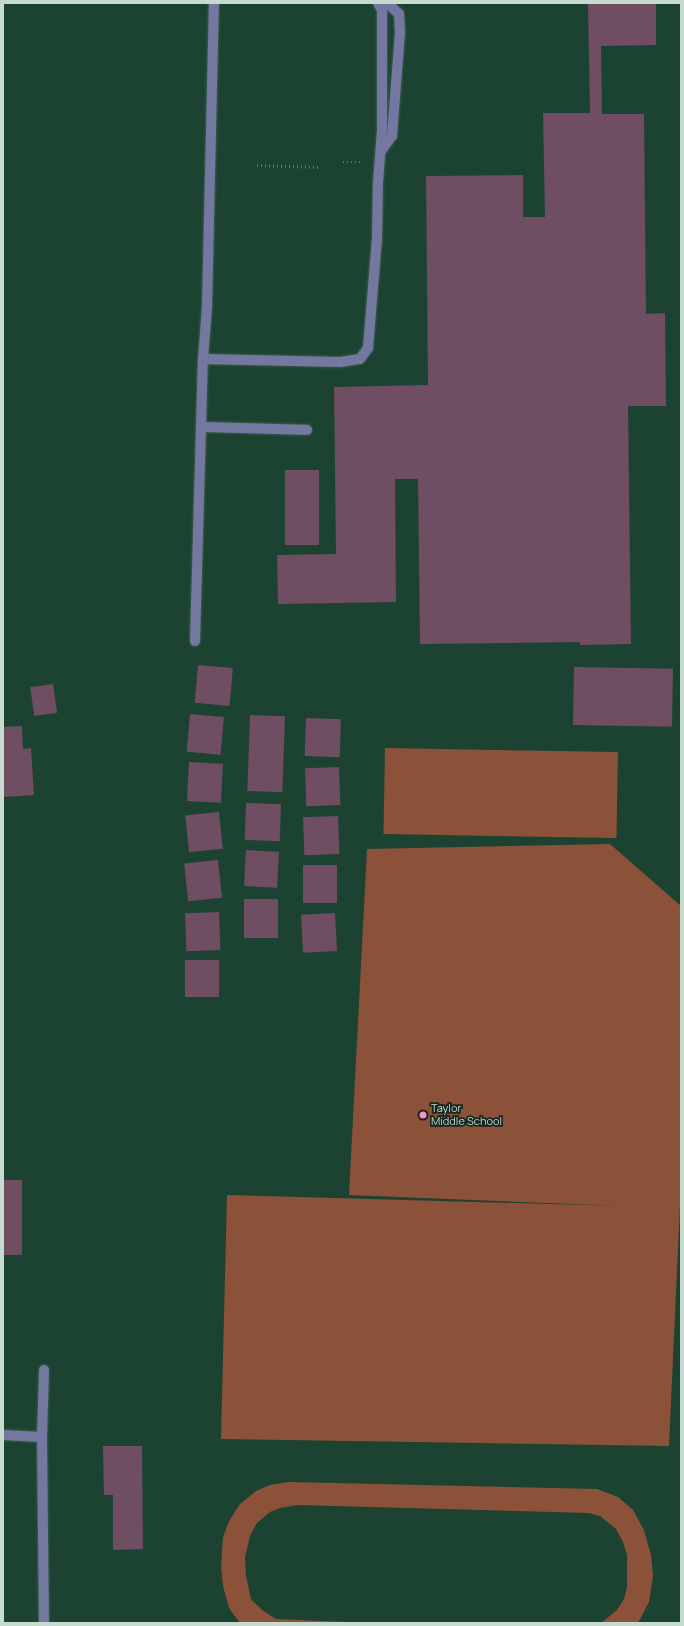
<!DOCTYPE html>
<html>
<head>
<meta charset="utf-8">
<style>
  body { margin:0 }
  #map { position:relative; width:684px; height:1626px; overflow:hidden; background:#1c4331; font-family:Manrope,sans-serif }
  div>[style] { position:absolute }
  .green>* { inset:0; background:#8c5139; transform-origin:0 0 }
  .building>* { inset:0; background:#6f4d62; transform-origin:0 0 }
  .path>* { height:2.5px; margin-top:-1.25px; transform-origin:0; background:repeating-linear-gradient(90deg,#5a7b6b 0 1px,transparent 0 4px) }
  .roads { filter:drop-shadow(0 0 1px #3b5e4e) drop-shadow(0 0 1px #3b5e4e) }
  .minor>* { height:10px; margin:-5px; padding:0 5px; transform-origin:5px; border-radius:5px; background:#74779f }
  .dots>* { width:11px; height:11px; translate:-50% -50%; box-sizing:border-box; border:2px solid #15261e; border-radius:50% }
  span { translate:-50% -50%; white-space:nowrap; text-align:center; line-height:1.15; -webkit-text-stroke:3.5px #15261e; paint-order:stroke }
  .poi-label { font-size:11px; color:#c6dbd0 }
  .left { translate:0 -50%; text-align:left }
  .frame { position:absolute; inset:0; border:4px solid #c6dbd0; pointer-events:none }
</style>
</head>
<body>
<div id="map">
  <div class="green">
    <i style="left:385px;top:748px;width:233px;height:86px;rotate:1deg"></i>
    <i style="clip-path:polygon(610px 844px,681px 906px,681px 1184px,669px 1446px,221px 1439px,227px 1195px,621px 1206px,349px 1195px,367px 849px)"></i>
    <i style="clip-path:polygon(289px 1482px,597px 1489px,618px 1497px,633px 1510px,644px 1530px,651px 1555px,653px 1576px,649px 1602px,638px 1623px,601px 1623px,617px 1610px,624px 1599px,627px 1587px,627px 1555px,623px 1542px,616px 1529px,600px 1516px,589px 1513px,297px 1505px,280px 1508px,270px 1512px,257px 1523px,250px 1536px,245px 1557px,246px 1576px,251px 1599px,262px 1610px,276px 1619px,370px 1623px,240px 1623px,229px 1608px,223px 1586px,221px 1567px,223px 1537px,229px 1521px,240px 1504px,256px 1491px,270px 1485px)"></i>
  </div>
  <div class="building">
    <i style="clip-path:polygon(588px 3px,656px 3px,656px 45px,601px 46px,602px 114px,644px 114px,646px 314px,665px 313px,666px 406px,628px 406px,631px 644px,580px 645px,580px 642px,420px 644px,418px 479px,395px 479px,396px 602px,278px 604px,277px 555px,336px 554px,334px 387px,428px 385px,426px 176px,523px 175px,523px 217px,545px 217px,543px 113px,590px 113px)"></i>
    <i style="left:285px;top:470px;width:34px;height:75px"></i>
    <i style="left:198px;top:665px;width:35px;height:38px;rotate:5deg"></i>
    <i style="left:574px;top:667px;width:99px;height:58px;rotate:1deg"></i>
    <i style="left:53px;top:684px;width:29px;height:23px;rotate:82deg"></i>
    <i style="left:190px;top:714px;width:34px;height:38px;rotate:5deg"></i>
    <i style="left:250px;top:715px;width:35px;height:76px;rotate:2deg"></i>
    <i style="left:306px;top:718px;width:35px;height:38px;rotate:2deg"></i>
    <i style="clip-path:polygon(22px 726px,23px 749px,31px 748px,34px 795px,3px 797px,3px 727px)"></i>
    <i style="left:189px;top:762px;width:34px;height:39px;rotate:3deg"></i>
    <i style="left:339px;top:767px;width:38px;height:34px;rotate:88deg"></i>
    <i style="left:246px;top:803px;width:35px;height:37px;rotate:2deg"></i>
    <i style="left:219px;top:812px;width:37px;height:34px;rotate:84deg"></i>
    <i style="left:338px;top:816px;width:38px;height:35px;rotate:88deg"></i>
    <i style="left:246px;top:850px;width:33px;height:36px;rotate:3deg"></i>
    <i style="left:218px;top:860px;width:38px;height:34px;rotate:84deg"></i>
    <i style="left:303px;top:865px;width:34px;height:38px"></i>
    <i style="left:244px;top:899px;width:34px;height:39px"></i>
    <i style="left:219px;top:912px;width:38px;height:34px;rotate:88deg"></i>
    <i style="left:335px;top:913px;width:38px;height:34px;rotate:87deg"></i>
    <i style="left:219px;top:960px;width:37px;height:34px;rotate:90deg"></i>
    <i style="left:3px;top:1180px;width:19px;height:75px"></i>
    <i style="clip-path:polygon(103px 1446px,142px 1446px,143px 1549px,113px 1550px,113px 1495px,104px 1495px)"></i>
  </div>
  <div class="path">
    <i style="left:343px;top:162px;width:20px"></i>
    <i style="left:257px;top:165px;width:62px;rotate:1.8deg"></i>
  </div>
  <div class="roads">
    <div class="minor">
      <i style="left:381px;top:151px;width:19px;rotate:-54deg"></i>
      <i style="left:392px;top:136px;width:103px;rotate:-85.6deg"></i>
      <i style="left:400px;top:33px;width:19px;rotate:-93deg"></i>
      <i style="left:399px;top:14px;width:16px;rotate:-137deg"></i>
      <i style="left:203px;top:359px;width:137px;rotate:1.3deg"></i>
      <i style="left:340px;top:362px;width:20px;rotate:-9deg"></i>
      <i style="left:360px;top:359px;width:14px;rotate:-54deg"></i>
      <i style="left:368px;top:348px;width:110px;rotate:-85.3deg"></i>
      <i style="left:377px;top:238px;width:55px;rotate:-89deg"></i>
      <i style="left:378px;top:183px;width:53px;rotate:-85.7deg"></i>
      <i style="left:382px;top:130px;width:120px;rotate:-90deg"></i>
      <i style="left:382px;top:10px;width:8px;rotate:-120deg"></i>
      <i style="left:201px;top:427px;width:106px;rotate:1.6deg"></i>
      <i style="left:195px;top:641px;width:282px;rotate:-88.4deg"></i>
      <i style="left:203px;top:359px;width:52px;rotate:-85.6deg"></i>
      <i style="left:207px;top:307px;width:304px;rotate:-88.7deg"></i>
      <i style="left:3px;top:1435px;width:39px;rotate:3deg"></i>
      <i style="left:42px;top:1437px;width:186px;rotate:89.4deg"></i>
      <i style="left:42px;top:1437px;width:67px;rotate:-88.3deg"></i>
    </div>
  </div>
  <div class="dots">
    <i style="left:423px;top:1115px;background:#f590d1"></i>
  </div>
  <div class="poi-label">
    <span class="left" style="left:431px;top:1115px">Taylor<br>Middle School</span>
  </div>
  <div class="frame"></div>
</div>
</body>
</html>
